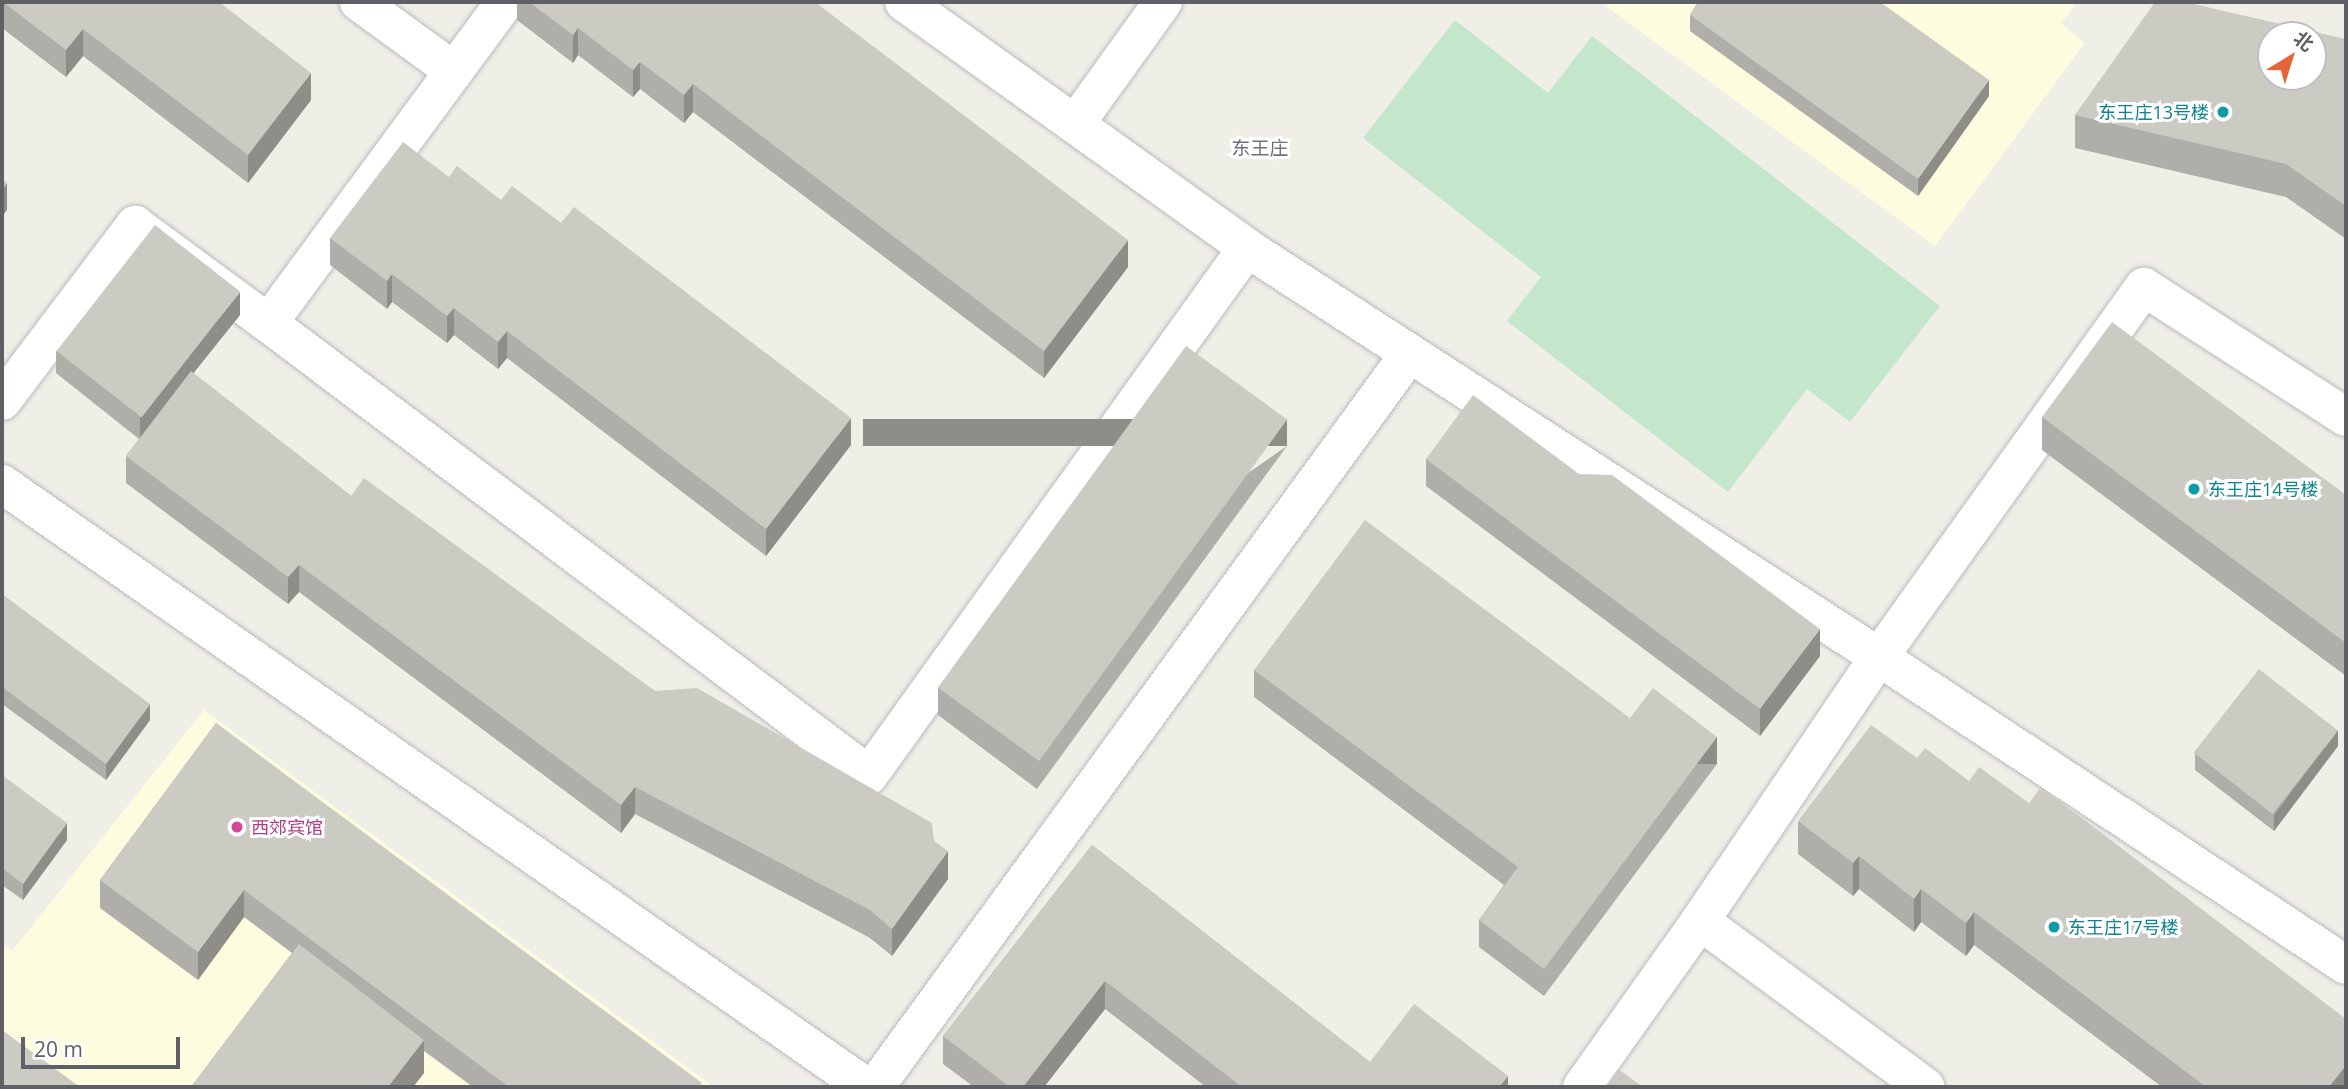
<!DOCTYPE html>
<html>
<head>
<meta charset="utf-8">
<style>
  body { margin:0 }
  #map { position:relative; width:2348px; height:1089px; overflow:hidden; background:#f0efe7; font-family:"Open Sans","Noto Sans SC",sans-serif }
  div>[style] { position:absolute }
  .commercial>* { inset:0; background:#fdfcde }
  .green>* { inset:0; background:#c4e6cb }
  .roads { filter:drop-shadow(0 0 2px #b9bac0) drop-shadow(0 0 2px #b9bac0) }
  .minor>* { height:38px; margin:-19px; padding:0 19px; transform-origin:19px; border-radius:19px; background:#fff }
  .wall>* { inset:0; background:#afaea8 }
  .shaded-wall>* { inset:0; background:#8e8d88; transform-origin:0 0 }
  .building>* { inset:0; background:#cbcac3; transform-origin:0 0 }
  .dots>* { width:19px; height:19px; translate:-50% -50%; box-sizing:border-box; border:4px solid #fff; border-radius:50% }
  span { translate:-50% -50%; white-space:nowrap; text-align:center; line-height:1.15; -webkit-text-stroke:6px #fff; paint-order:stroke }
  .culture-label { font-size:18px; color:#0d838f }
  .right { translate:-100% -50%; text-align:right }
  .left { translate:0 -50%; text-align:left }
  .hotel-label { font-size:18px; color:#b23c85 }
  .neighbourhood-label { font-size:19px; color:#6f7278 }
  .frame { position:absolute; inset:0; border:4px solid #5e6066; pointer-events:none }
  .north { position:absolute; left:2257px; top:21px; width:70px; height:70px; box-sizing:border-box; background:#fff; border:2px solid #bfbfc2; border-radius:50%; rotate:38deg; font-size:19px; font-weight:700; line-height:28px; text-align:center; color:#5e6066 }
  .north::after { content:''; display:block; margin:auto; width:24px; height:32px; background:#e46638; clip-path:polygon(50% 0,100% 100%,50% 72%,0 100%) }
  .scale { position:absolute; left:21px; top:1037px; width:159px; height:32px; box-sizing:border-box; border:4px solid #5e6066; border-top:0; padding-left:9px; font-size:21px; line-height:24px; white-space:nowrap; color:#5e6066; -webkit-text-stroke:5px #fff; paint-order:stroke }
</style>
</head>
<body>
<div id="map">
  <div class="commercial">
    <i style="clip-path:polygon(1600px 2px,2077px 2px,2061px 23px,2085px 43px,1935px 246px)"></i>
    <i style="clip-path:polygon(204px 710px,714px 1087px,2px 1087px,2px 944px,12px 951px)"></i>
  </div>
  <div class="green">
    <i style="clip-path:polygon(1455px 20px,1548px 93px,1592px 36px,1940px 306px,1850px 422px,1807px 389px,1728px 492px,1507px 321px,1541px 277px,1363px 138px)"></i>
  </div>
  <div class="roads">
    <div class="minor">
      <i style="left:359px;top:2px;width:117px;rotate:36deg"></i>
      <i style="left:505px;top:2px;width:399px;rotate:126.4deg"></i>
      <i style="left:268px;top:323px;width:752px;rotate:36.95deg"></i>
      <i style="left:869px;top:775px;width:649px;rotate:-54.35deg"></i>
      <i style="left:904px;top:2px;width:422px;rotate:35.6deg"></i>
      <i style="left:1247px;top:248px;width:753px;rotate:32.91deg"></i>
      <i style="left:1879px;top:657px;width:559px;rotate:33.41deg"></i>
      <i style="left:1076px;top:123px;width:149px;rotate:-54.3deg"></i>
      <i style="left:2px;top:401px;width:221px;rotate:-52.9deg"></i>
      <i style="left:135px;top:225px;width:165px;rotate:36.4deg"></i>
      <i style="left:2px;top:484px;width:1054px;rotate:34.91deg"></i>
      <i style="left:1700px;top:921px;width:280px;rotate:36.4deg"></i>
      <i style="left:875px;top:1087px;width:908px;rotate:-53.91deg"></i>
      <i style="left:1582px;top:1087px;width:204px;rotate:-54.6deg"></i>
      <i style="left:1700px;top:921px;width:319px;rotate:-55.9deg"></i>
      <i style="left:1879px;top:657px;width:455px;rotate:-54.4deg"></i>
      <i style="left:2144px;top:287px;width:240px;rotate:32.8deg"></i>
    </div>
  </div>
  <div class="wall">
    <i style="clip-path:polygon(2px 2px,219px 2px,311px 100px,248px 183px,83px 56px,66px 77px,2px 28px)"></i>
    <i style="clip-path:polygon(517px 2px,815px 2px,1128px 267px,1044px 378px,693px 112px,684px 123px,640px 89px,633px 97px,578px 55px,573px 63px,517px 20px)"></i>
    <i style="clip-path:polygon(1698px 2px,1880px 2px,1989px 96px,1918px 196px,1690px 31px,1690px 15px)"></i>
    <i style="clip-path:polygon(2346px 39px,2346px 239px,2286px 197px,2075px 148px,2075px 115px)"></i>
    <i style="clip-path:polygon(449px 177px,501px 200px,851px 445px,766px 556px,507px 358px,498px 369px,454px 335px,447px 343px,392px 302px,387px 309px,330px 265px,330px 238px)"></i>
    <i style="clip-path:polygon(240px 315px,193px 373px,351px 496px,655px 691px,934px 841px,948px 879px,892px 956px,870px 938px,635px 814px,621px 833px,299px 592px,288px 604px,126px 483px,126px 456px,139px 439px,56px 373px,56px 351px)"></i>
    <i style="clip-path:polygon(2042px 417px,2346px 495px,2346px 676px,2042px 450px)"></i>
    <i style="clip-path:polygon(1287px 446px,1037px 789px,938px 715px,938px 688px)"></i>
    <i style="clip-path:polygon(1426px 459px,1820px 656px,1760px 736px,1426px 486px)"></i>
    <i style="clip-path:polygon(2px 594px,150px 720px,106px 780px,2px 704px)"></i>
    <i style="clip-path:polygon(1254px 670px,1630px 718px,1717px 764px,1544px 996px,1479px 947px,1479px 920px,1504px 885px,1254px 697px)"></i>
    <i style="clip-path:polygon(216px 723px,702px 1087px,473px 1087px,424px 1051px,424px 1073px,413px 1087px,191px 1087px,292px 953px,244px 917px,198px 980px,100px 908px,100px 880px)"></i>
    <i style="clip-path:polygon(2338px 746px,2274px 831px,2195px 770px,2195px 754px)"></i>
    <i style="clip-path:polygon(2px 775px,67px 840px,23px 900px,2px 885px)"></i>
    <i style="clip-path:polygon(1798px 821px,2346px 1087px,2162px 1087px,1974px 945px,1966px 956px,1921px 922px,1914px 932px,1859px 889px,1853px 896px,1798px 854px)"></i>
    <i style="clip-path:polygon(1092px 845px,1370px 1062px,1508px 1087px,1206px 1087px,1105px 1009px,1044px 1087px,974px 1087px,943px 1064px,943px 1036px)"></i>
  </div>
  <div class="shaded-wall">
    <i style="clip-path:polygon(578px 28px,578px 55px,573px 63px,573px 35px)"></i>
    <i style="clip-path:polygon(83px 29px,83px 56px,66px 77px,66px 50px)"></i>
    <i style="clip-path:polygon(640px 62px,640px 89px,633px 97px,633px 70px)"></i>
    <i style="clip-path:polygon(311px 73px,311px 100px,248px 183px,248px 155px)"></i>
    <i style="clip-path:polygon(1989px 80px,1989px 96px,1918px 196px,1918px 179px)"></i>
    <i style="clip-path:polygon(693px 84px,693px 112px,684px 123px,684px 95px)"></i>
    <i style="clip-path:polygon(7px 183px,7px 210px,2px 217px,2px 190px)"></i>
    <i style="clip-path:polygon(1128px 240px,1128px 267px,1044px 378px,1044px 351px)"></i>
    <i style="clip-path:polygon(392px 274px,392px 302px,387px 309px,387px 281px)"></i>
    <i style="clip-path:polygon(240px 292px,240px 315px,140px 440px,140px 418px)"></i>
    <i style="clip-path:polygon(454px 308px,454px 335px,447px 343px,447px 316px)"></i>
    <i style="clip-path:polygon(507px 331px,507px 358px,498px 369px,498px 342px)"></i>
    <i style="clip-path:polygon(851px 418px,851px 445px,766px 556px,766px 529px)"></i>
    <i style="left:1287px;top:419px;width:27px;height:424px;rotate:90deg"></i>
    <i style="clip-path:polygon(299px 565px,299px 592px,288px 604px,288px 577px)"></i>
    <i style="clip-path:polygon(1820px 629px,1820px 656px,1760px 736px,1760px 709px)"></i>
    <i style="clip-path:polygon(150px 704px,150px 720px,106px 780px,106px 764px)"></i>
    <i style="clip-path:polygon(2338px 730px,2338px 746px,2274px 831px,2274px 815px)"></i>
    <i style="left:1717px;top:737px;width:27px;height:289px;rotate:90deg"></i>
    <i style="clip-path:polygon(635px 787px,635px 814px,621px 833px,621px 805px)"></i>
    <i style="clip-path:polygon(67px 823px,67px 840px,23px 900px,23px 884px)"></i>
    <i style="clip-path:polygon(948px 851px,948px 879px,892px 956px,892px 929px)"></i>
    <i style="clip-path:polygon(1859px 856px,1859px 889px,1853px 896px,1853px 863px)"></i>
    <i style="clip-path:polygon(1921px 889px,1921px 922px,1914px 932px,1914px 899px)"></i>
    <i style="clip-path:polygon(244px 890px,244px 917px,198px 980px,198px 952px)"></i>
    <i style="clip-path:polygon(1974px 912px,1974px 945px,1966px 956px,1966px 923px)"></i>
    <i style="clip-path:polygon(1105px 981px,1105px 1009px,1044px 1087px,1023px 1087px)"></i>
    <i style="clip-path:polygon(424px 1040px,424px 1073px,413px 1087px,388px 1087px)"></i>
    <i style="clip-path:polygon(2346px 1065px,2346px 1087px,2329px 1087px)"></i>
    <i style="clip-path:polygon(1508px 1076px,1508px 1087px,1499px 1087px)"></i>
  </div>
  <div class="building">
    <i style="clip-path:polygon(3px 2px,219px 2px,311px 73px,248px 155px,83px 29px,66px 50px)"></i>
    <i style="clip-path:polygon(529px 2px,815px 2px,1128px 240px,1044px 351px,693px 84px,684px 95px,640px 62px,633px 70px,578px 28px,573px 35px)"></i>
    <i style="clip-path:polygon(1699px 2px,1880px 2px,1989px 80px,1918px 179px,1690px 15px)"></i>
    <i style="clip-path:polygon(evenodd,2155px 2px,2185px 2px,2346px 39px,2346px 206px,2286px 164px,2075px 115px,2155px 2px,2271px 35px,2313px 35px,2313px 77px,2271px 77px,2271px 35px)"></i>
    <i style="clip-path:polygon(403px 142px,449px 177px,457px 166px,501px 200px,512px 186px,561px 223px,574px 207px,851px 418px,766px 529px,507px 331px,498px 342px,454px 308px,447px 316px,392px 274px,387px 281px,330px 238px)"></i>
    <i style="clip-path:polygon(2px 179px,7px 183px,2px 190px)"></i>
    <i style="left:155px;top:225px;width:108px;height:160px;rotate:38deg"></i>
    <i style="clip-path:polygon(2112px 322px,2346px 495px,2346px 643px,2042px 417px)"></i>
    <i style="left:1186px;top:346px;width:125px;height:422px;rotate:36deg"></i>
    <i style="clip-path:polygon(191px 371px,351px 496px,364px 478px,655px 691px,697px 688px,932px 823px,934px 841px,948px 851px,892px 929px,870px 910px,635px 787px,621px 805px,299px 565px,288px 577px,126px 456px)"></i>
    <i style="clip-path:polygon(1473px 395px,1579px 474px,1612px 475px,1820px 629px,1760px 709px,1426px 459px)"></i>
    <i style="clip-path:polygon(1365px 520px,1630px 718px,1653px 688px,1717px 737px,1544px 969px,1479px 920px,1518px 867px,1254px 670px)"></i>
    <i style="clip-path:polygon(2px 594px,150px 704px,106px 764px,2px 687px)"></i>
    <i style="left:2259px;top:669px;width:100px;height:106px;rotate:38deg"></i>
    <i style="clip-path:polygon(216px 723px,702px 1083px,699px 1087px,509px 1087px,244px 890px,198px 952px,100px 880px)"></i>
    <i style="clip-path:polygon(1871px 725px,1917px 758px,1925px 748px,1969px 781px,1979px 767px,2029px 803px,2041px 787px,2346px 1019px,2346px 1065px,2329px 1087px,2206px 1087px,1974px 912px,1966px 923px,1921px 889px,1914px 899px,1859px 856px,1853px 863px,1798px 821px)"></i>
    <i style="clip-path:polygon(2px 775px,67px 823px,23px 884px,2px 868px)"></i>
    <i style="clip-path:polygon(1092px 845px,1370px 1062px,1414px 1004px,1508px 1076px,1499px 1087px,1242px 1087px,1105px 981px,1023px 1087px,1010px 1087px,943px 1036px)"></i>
    <i style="clip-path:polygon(299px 944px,424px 1040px,388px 1087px,191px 1087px)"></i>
    <i style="clip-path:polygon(2px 1030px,80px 1087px,2px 1087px)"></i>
    <i style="clip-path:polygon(1618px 1069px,1643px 1087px,1605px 1087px)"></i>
  </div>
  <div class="dots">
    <i style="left:2223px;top:112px;background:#0f9aa8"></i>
    <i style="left:2194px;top:489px;background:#0f9aa8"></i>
    <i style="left:237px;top:827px;background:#d1479c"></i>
    <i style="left:2054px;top:927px;background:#0f9aa8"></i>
  </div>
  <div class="culture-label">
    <span class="right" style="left:2209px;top:112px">东王庄13号楼</span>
    <span class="left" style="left:2208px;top:489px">东王庄14号楼</span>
    <span class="left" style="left:2068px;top:927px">东王庄17号楼</span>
  </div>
  <div class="hotel-label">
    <span class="left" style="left:251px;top:827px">西郊宾馆</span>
  </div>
  <div class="neighbourhood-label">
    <span style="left:1260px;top:149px">东王庄</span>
  </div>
  <div class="frame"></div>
  <div class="north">北</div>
  <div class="scale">20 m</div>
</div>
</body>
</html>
